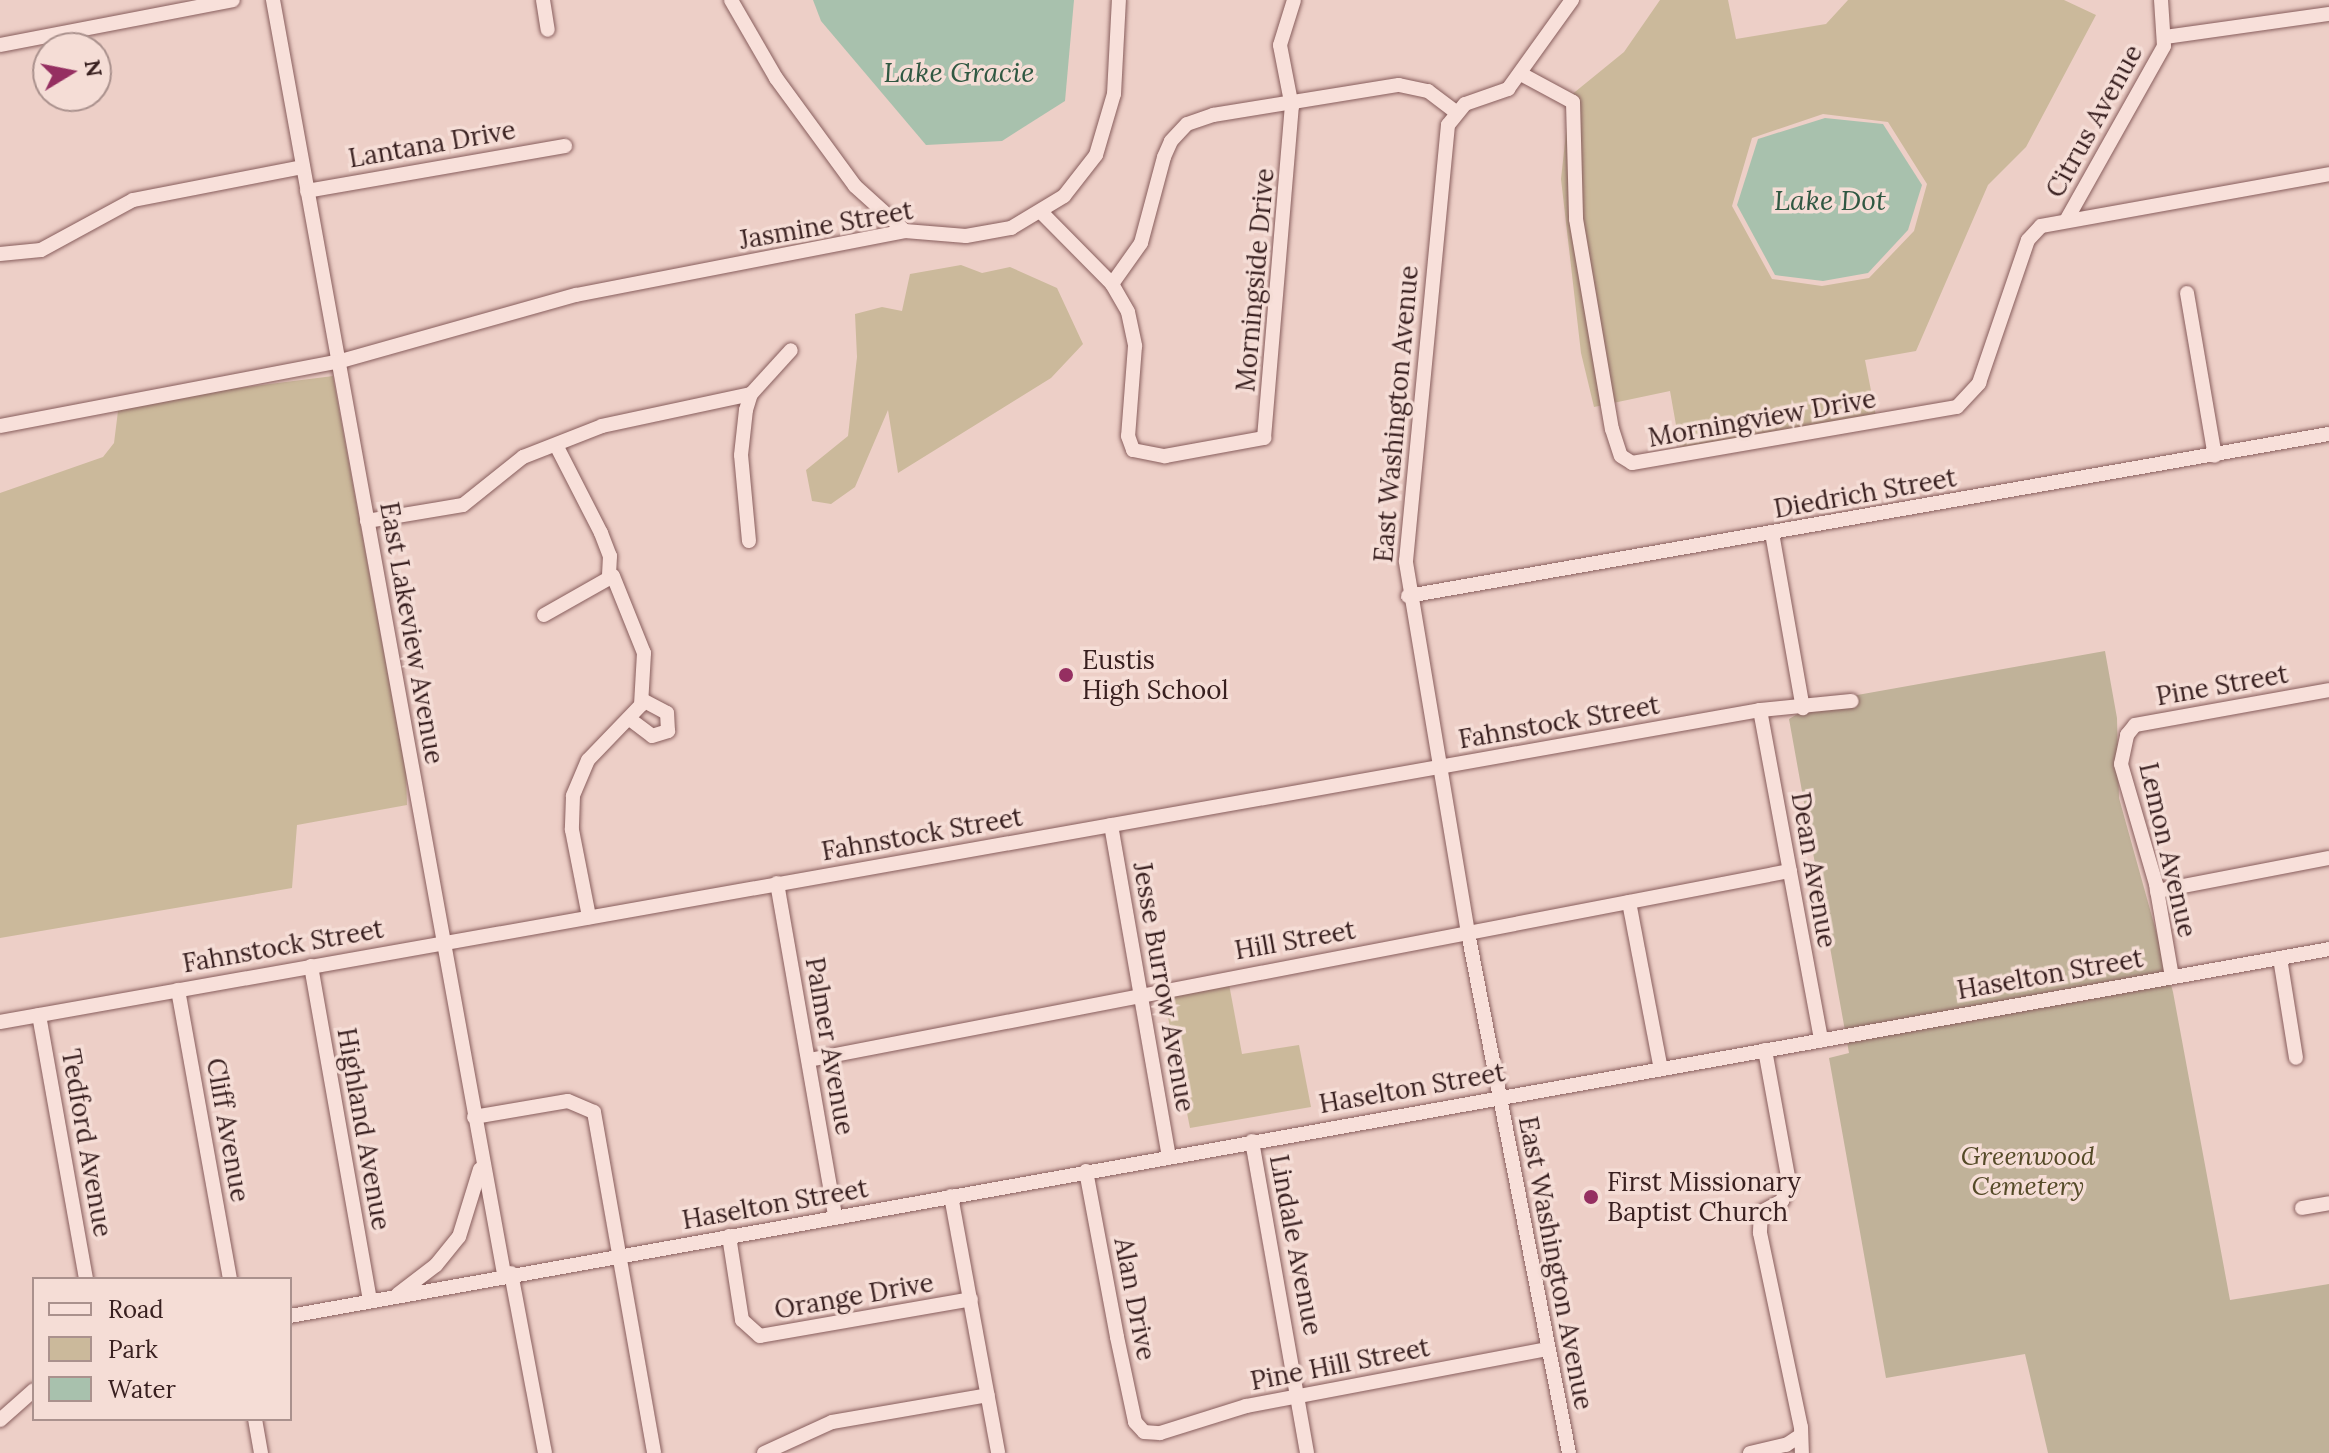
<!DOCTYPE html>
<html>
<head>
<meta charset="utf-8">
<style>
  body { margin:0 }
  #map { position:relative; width:2329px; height:1453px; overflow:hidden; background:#edcfc7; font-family:Lora,serif }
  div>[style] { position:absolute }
  .green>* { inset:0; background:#cbb99b }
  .cemetery>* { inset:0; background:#c0b299 }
  .water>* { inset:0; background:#a8c1ad }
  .roads { filter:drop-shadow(0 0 2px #885e5d) drop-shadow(0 0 2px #885e5d) }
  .minor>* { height:14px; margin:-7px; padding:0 7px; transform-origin:7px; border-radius:7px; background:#f8e0da }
  .dots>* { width:22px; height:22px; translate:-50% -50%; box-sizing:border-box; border:4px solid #f5ddd6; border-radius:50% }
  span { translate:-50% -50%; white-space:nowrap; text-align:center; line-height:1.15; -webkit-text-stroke:7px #f5ddd6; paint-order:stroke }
  .street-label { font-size:26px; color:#392020 }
  .poi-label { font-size:26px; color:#392020 }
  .left { translate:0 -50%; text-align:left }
  .park-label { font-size:26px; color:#544a27; font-style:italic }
  .water-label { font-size:28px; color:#305842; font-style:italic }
  .legend { position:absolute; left:32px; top:1277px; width:260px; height:144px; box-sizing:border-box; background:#f5ddd6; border:2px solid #aa918d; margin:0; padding:10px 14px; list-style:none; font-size:24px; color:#392020 }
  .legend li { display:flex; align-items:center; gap:16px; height:40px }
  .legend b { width:40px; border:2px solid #aa918d }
  .north { position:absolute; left:32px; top:32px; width:80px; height:80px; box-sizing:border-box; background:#f5ddd6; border:2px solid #aa918d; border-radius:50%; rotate:80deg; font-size:22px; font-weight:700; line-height:32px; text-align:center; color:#392020 }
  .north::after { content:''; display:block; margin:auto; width:28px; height:36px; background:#952f61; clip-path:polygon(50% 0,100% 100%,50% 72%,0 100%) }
</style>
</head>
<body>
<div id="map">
  <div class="green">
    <i style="clip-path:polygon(evenodd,1660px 0,1728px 0,1736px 39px,1826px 24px,1848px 0,2064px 0,2096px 15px,2026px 147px,1988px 185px,1916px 351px,1865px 360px,1878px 426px,1682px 459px,1670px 391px,1594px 407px,1581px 353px,1561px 179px,1570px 96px,1624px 52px,1660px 0,1823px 114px,1888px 122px,1927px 184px,1914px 231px,1869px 278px,1822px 286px,1772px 279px,1732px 206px,1752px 138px,1823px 114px)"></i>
    <i style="clip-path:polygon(961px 265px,982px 273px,1010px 267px,1057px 288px,1083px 344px,1051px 378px,898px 473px,888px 410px,855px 487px,831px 504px,812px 501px,806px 470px,848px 436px,857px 357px,855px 314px,882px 307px,902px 311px,910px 274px)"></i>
    <i style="clip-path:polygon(333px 376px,406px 773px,407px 805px,297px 825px,292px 888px,0 938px,0 493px,103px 457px,114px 443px,119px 403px)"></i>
    <i style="clip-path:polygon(1229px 984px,1242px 1054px,1299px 1045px,1311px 1107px,1190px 1128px,1164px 997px)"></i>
  </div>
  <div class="cemetery">
    <i style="clip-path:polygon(2105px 651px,2117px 718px,2119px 798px,2173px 992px,2230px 1300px,2329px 1284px,2329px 1453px,2048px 1453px,2025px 1354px,1886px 1378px,1829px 1058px,1849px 1053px,1789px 719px,1818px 702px)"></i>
  </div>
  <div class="water">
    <i style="clip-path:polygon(813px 0,1074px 0,1065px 101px,1002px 141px,926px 145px,821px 21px)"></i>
    <i style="clip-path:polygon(1825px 118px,1883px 124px,1922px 185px,1908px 230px,1868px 273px,1823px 281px,1775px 275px,1737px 205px,1758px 139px)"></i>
  </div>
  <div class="roads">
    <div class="minor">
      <i style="left:273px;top:0;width:1295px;rotate:79.72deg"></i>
      <i style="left:543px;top:0;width:30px;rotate:81deg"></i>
      <i style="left:731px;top:0;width:90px;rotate:60deg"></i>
      <i style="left:776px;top:78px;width:134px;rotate:53.8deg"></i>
      <i style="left:855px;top:186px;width:67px;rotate:42deg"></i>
      <i style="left:2165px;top:37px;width:166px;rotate:-8deg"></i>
      <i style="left:0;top:45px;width:237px;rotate:-10.9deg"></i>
      <i style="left:1521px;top:74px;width:59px;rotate:28.3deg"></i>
      <i style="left:1573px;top:102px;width:117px;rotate:88.5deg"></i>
      <i style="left:1576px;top:219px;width:213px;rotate:80.3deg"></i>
      <i style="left:1612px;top:429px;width:28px;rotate:72deg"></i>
      <i style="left:1621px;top:456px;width:13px;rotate:32deg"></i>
      <i style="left:1632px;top:463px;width:330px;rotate:-9.8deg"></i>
      <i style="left:1957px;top:407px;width:33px;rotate:-47deg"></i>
      <i style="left:1979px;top:383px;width:151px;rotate:-71.1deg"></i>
      <i style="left:2028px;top:240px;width:19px;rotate:-47deg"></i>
      <i style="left:2041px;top:226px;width:293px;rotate:-10.2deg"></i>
      <i style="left:307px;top:191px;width:262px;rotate:-9.9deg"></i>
      <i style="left:1042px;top:213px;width:100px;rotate:45.4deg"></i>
      <i style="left:1112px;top:284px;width:32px;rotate:60deg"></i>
      <i style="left:1128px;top:312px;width:35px;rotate:78deg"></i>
      <i style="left:1135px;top:346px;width:90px;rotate:94.4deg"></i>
      <i style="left:1128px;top:436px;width:15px;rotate:70deg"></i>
      <i style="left:1133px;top:450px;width:33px;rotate:11deg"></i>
      <i style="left:1165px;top:456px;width:101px;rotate:-10.3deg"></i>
      <i style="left:1264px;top:438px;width:332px;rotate:-85.2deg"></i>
      <i style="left:1292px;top:107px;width:63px;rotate:-101deg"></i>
      <i style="left:1280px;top:45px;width:47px;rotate:-72.7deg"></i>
      <i style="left:2067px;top:219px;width:198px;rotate:-60.7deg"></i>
      <i style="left:2164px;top:46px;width:46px;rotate:-93.7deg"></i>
      <i style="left:0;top:254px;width:41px;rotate:-5.6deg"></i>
      <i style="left:41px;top:250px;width:105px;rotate:-28.5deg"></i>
      <i style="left:133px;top:200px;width:173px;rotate:-11deg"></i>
      <i style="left:1112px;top:284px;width:50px;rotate:-54.7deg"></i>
      <i style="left:1141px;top:243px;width:89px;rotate:-75deg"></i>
      <i style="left:1164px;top:157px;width:17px;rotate:-66deg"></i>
      <i style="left:1171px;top:141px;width:23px;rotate:-47deg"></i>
      <i style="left:1187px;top:124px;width:28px;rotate:-19deg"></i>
      <i style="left:1213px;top:115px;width:188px;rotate:-9.2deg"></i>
      <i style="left:1399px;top:85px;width:30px;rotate:12deg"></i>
      <i style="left:1428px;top:91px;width:35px;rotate:37deg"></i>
      <i style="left:2187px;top:293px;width:165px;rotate:80.3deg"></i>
      <i style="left:0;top:426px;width:343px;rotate:-10.8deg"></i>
      <i style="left:337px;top:362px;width:248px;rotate:-15.7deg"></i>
      <i style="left:576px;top:295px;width:335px;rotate:-11deg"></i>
      <i style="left:905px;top:231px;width:61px;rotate:4.7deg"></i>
      <i style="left:966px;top:236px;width:46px;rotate:-10.1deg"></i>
      <i style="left:1011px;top:228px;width:62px;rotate:-31.1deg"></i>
      <i style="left:1064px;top:196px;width:52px;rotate:-52deg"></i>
      <i style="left:1096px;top:155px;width:64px;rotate:-73.6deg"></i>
      <i style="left:1114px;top:94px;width:94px;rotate:-87deg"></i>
      <i style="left:556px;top:445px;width:99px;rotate:62.9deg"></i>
      <i style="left:601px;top:533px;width:25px;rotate:69deg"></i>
      <i style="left:610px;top:556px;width:20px;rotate:93deg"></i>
      <i style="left:367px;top:521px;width:97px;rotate:-9.5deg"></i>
      <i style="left:463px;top:505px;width:77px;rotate:-38.7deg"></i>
      <i style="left:523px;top:457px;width:85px;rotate:-21.4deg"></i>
      <i style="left:602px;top:426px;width:152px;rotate:-12.1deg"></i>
      <i style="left:1772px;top:533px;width:178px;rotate:80deg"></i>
      <i style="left:749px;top:541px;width:86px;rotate:-95.3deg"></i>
      <i style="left:741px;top:455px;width:45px;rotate:-83.7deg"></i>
      <i style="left:746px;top:410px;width:17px;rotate:-73deg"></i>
      <i style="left:751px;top:394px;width:59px;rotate:-47.7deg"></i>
      <i style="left:1408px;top:596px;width:935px;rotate:-9.98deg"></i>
      <i style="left:544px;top:615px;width:79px;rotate:-29.5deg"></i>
      <i style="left:613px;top:576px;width:83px;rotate:68.1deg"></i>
      <i style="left:644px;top:653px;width:52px;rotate:93.3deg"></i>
      <i style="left:641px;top:705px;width:76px;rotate:133.9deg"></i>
      <i style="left:588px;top:760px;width:39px;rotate:113deg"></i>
      <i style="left:573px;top:796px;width:34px;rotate:92deg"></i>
      <i style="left:572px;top:830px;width:89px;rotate:78.9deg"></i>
      <i style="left:1760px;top:710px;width:336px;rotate:79.5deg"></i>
      <i style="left:631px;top:720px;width:26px;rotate:37deg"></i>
      <i style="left:652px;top:736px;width:17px;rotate:-17deg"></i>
      <i style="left:668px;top:731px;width:18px;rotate:-93deg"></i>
      <i style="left:667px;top:713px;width:27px;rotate:-152deg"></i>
      <i style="left:1111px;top:825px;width:336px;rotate:80.1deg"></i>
      <i style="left:777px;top:883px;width:339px;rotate:80.1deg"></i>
      <i style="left:2157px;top:891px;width:175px;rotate:-10.9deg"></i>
      <i style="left:1629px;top:902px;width:170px;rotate:79.2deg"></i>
      <i style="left:2280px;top:958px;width:101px;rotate:80.9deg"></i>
      <i style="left:311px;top:966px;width:340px;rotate:80deg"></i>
      <i style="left:2172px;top:977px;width:94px;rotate:-99.8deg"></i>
      <i style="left:2156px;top:884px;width:125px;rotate:-106.3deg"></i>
      <i style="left:2121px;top:764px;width:30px;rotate:-78deg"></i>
      <i style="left:2127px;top:735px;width:13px;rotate:-51deg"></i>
      <i style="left:2135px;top:725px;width:197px;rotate:-10.2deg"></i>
      <i style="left:178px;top:990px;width:294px;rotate:79.8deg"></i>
      <i style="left:39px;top:1015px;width:268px;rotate:79.9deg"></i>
      <i style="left:0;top:1022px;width:1787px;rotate:-10.05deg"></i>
      <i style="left:1760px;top:710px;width:92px;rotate:-5.6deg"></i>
      <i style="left:1765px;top:1050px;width:134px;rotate:79.7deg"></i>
      <i style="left:1789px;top:1182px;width:20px;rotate:110deg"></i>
      <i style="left:1782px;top:1201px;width:24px;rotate:152deg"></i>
      <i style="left:1761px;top:1212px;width:21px;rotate:93deg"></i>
      <i style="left:1760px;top:1233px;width:198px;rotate:78.1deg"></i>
      <i style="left:1801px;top:1427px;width:26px;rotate:88deg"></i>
      <i style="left:809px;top:1060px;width:999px;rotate:-10.91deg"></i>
      <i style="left:474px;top:1117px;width:95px;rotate:-9.7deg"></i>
      <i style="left:568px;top:1101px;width:28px;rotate:23deg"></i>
      <i style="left:594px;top:1112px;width:346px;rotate:80deg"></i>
      <i style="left:1252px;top:1141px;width:317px;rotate:80deg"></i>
      <i style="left:1086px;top:1171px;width:169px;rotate:79.4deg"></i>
      <i style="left:1117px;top:1337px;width:87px;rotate:78deg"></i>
      <i style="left:1135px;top:1422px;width:13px;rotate:48deg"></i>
      <i style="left:1144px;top:1432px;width:16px;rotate:4deg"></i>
      <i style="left:1160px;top:1433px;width:90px;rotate:-17.4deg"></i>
      <i style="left:1246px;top:1406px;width:307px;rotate:-10.7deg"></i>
      <i style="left:951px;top:1196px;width:261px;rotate:79.6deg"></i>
      <i style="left:2302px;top:1208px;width:27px;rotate:-10deg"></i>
      <i style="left:729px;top:1236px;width:85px;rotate:81.2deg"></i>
      <i style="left:742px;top:1320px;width:24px;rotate:42deg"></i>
      <i style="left:760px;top:1336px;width:214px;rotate:-9.9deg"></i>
      <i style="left:511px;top:1273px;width:183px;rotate:79.3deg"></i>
      <i style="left:398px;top:1294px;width:48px;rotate:-37.3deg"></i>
      <i style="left:436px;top:1265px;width:36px;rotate:-51deg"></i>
      <i style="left:459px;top:1237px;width:71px;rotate:-72.8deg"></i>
      <i style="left:290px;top:1316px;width:2072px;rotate:-10.2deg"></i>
      <i style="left:255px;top:1419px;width:35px;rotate:80deg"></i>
      <i style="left:0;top:1420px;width:45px;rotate:-41.4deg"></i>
      <i style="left:764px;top:1453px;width:75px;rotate:-24.5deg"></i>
      <i style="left:832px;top:1422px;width:158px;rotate:-9.8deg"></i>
      <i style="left:1569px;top:1453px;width:530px;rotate:-100.99deg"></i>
      <i style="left:1468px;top:933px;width:377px;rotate:-99.5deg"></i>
      <i style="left:1406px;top:561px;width:438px;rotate:-84.5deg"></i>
      <i style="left:1448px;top:125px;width:27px;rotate:-51deg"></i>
      <i style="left:1465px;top:104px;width:46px;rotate:-19.2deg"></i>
      <i style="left:1508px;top:89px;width:110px;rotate:-54.3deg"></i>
      <i style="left:1750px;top:1453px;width:37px;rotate:-13deg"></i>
      <i style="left:1786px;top:1445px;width:17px;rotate:-33deg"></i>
    </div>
  </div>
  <div class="dots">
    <i style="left:1066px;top:675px;background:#952f61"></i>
    <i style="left:1591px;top:1197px;background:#952f61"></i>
  </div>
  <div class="street-label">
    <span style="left:2094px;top:121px;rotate:-61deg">Citrus Avenue</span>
    <span style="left:432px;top:144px;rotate:-10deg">Lantana Drive</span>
    <span style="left:826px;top:225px;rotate:-10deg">Jasmine Street</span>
    <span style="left:1255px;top:280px;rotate:-85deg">Morningside Drive</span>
    <span style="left:1396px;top:414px;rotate:-85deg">East Washington Avenue</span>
    <span style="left:1762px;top:418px;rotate:-10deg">Morningview Drive</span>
    <span style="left:1865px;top:493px;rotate:-10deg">Diedrich Street</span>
    <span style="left:412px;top:633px;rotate:80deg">East Lakeview Avenue</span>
    <span style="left:2222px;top:685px;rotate:-10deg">Pine Street</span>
    <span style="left:1559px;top:722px;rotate:-10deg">Fahnstock Street</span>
    <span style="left:922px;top:834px;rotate:-10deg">Fahnstock Street</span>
    <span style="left:2168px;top:850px;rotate:77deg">Lemon Avenue</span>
    <span style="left:1814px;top:870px;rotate:80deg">Dean Avenue</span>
    <span style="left:1295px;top:940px;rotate:-10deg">Hill Street</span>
    <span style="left:283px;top:946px;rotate:-10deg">Fahnstock Street</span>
    <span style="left:2050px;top:974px;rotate:-10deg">Haselton Street</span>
    <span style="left:1164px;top:987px;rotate:80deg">Jesse Burrow Avenue</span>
    <span style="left:830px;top:1046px;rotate:80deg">Palmer Avenue</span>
    <span style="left:1412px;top:1088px;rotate:-10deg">Haselton Street</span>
    <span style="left:364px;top:1129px;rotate:80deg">Highland Avenue</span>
    <span style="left:228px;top:1130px;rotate:80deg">Cliff Avenue</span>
    <span style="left:87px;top:1143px;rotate:80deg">Tedford Avenue</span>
    <span style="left:775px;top:1204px;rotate:-10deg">Haselton Street</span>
    <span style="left:1296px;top:1245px;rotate:79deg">Lindale Avenue</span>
    <span style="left:1556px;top:1263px;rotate:79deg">East Washington Avenue</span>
    <span style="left:854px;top:1296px;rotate:-10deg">Orange Drive</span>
    <span style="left:1135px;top:1299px;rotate:79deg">Alan Drive</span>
    <span style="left:1340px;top:1364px;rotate:-11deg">Pine Hill Street</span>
  </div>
  <div class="poi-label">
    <span class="left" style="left:1082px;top:675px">Eustis<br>High School</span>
    <span class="left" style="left:1607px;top:1197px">First Missionary<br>Baptist Church</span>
  </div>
  <div class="park-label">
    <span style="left:2028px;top:1171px">Greenwood<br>Cemetery</span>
  </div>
  <div class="water-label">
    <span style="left:959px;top:72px">Lake Gracie</span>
    <span style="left:1830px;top:200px">Lake Dot</span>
  </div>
  <ul class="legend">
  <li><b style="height:10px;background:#f8e0da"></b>Road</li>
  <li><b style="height:22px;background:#cbb99b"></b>Park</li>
  <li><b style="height:22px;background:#a8c1ad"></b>Water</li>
  </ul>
  <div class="north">N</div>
</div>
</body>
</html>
